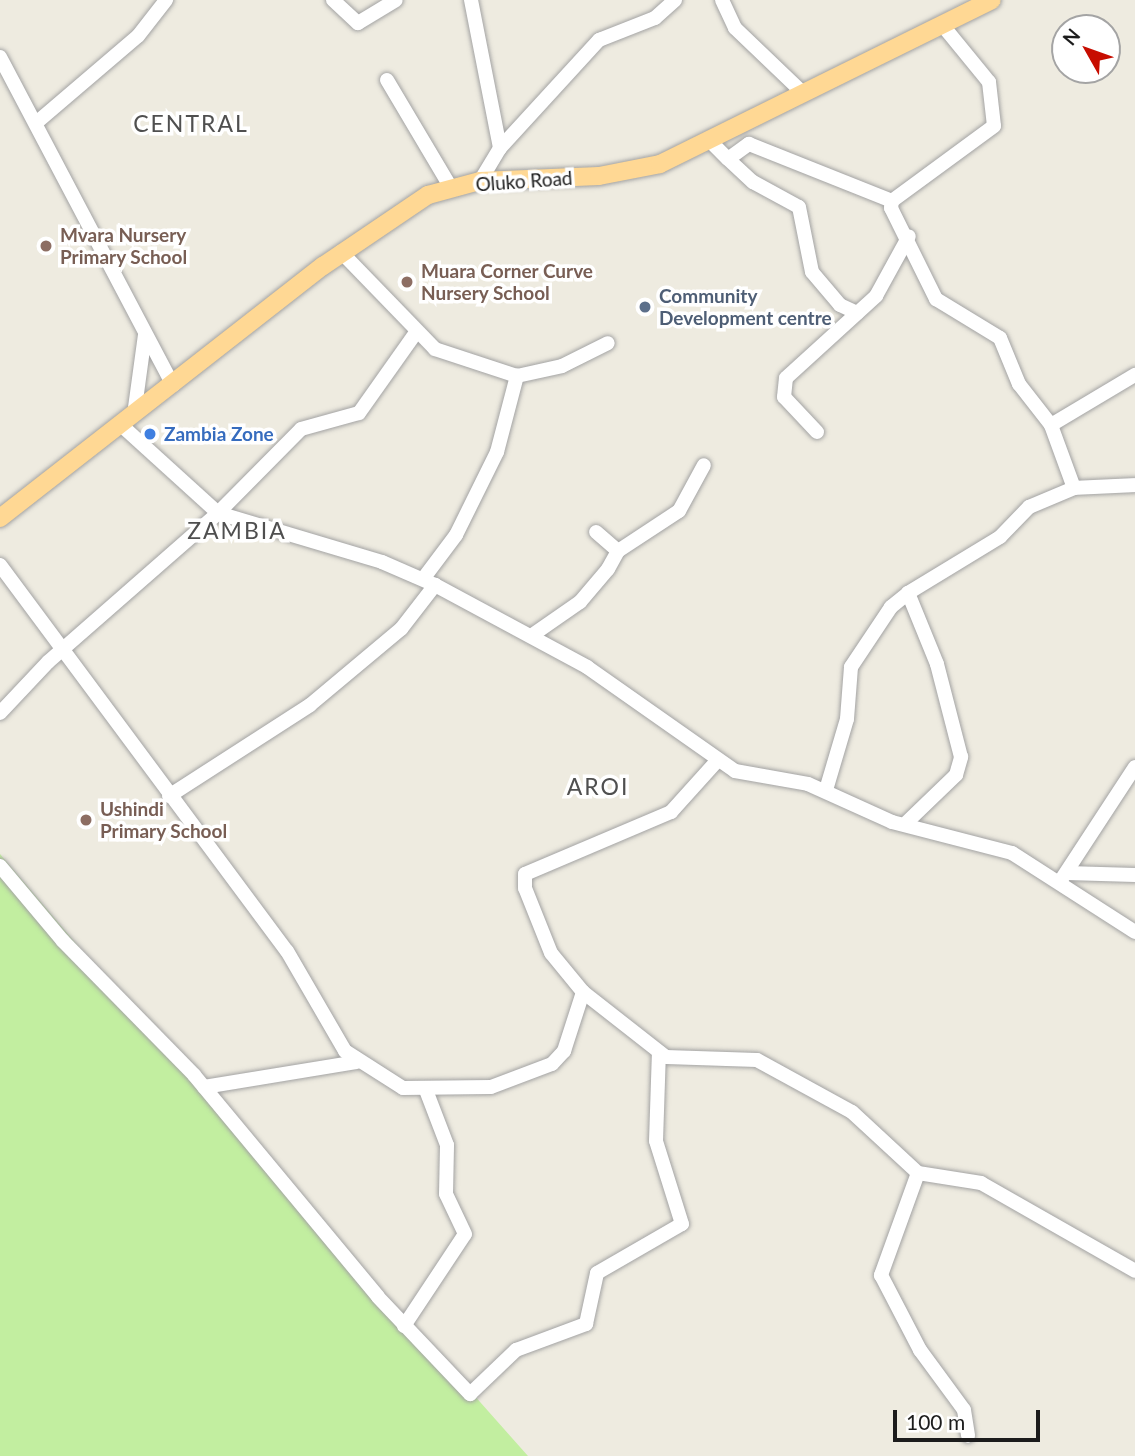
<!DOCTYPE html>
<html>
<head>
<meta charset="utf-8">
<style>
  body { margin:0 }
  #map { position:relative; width:1135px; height:1456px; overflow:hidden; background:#eeebe0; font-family:Lato,sans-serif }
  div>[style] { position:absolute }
  .grass>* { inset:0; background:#c2eea0 }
  .roads { filter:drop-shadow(0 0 2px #a3a3a3) drop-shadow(0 0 2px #a3a3a3) }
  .minor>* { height:14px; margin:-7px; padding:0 7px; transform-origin:7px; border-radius:7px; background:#fff }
  .major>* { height:18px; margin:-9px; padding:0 9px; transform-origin:9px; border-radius:9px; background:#ffd894 }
  .dots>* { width:19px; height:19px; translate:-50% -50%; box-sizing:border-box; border:4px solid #fff; border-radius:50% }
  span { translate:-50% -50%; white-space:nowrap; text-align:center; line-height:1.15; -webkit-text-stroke:7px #fff; paint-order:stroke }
  .street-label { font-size:19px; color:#1c1c1c }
  .education-label { font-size:19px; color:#785e54; font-weight:700 }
  .left { translate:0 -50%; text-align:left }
  .service-label { font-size:19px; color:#4e5e75; font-weight:700 }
  .shop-label { font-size:19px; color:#366cbe; font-weight:700 }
  .quarter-label { font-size:23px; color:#4f4f4f; letter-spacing:2px }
  .north { position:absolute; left:1051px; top:14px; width:70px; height:70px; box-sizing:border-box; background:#fff; border:2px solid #a4a4a4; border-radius:50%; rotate:310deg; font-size:19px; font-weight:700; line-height:28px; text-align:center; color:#1c1c1c }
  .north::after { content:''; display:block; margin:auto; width:24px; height:32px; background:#c70d00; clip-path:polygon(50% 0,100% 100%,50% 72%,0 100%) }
  .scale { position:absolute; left:893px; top:1410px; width:147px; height:32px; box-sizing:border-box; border:4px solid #1c1c1c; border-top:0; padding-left:9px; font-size:21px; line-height:24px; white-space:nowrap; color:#1c1c1c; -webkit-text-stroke:5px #fff; paint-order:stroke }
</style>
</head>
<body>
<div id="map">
  <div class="grass">
    <i style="clip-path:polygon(0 854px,135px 1013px,528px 1456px,0 1456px)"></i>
  </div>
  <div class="roads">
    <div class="minor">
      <i style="left:333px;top:0;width:34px;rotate:43deg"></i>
      <i style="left:358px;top:23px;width:44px;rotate:-31.2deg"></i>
      <i style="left:471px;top:0;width:151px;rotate:78.9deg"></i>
      <i style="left:500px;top:148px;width:39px;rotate:121deg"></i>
      <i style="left:722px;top:0;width:31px;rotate:65deg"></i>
      <i style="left:735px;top:28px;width:94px;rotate:43.7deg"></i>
      <i style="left:944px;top:27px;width:71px;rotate:50.7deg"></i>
      <i style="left:989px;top:82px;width:44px;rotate:83.5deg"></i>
      <i style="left:994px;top:126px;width:127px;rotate:143.7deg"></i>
      <i style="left:892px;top:201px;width:7px;rotate:98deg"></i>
      <i style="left:891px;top:208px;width:102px;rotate:63.7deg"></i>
      <i style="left:936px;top:299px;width:75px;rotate:31.4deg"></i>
      <i style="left:1000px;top:338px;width:50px;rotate:67.6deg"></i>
      <i style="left:1019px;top:384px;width:52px;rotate:52deg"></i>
      <i style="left:0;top:57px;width:371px;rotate:62.2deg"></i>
      <i style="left:387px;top:80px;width:126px;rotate:59.3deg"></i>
      <i style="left:36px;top:123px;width:134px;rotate:-40.5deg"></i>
      <i style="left:138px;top:36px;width:46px;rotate:-52.1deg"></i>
      <i style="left:710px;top:141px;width:25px;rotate:45deg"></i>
      <i style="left:728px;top:159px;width:26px;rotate:-36deg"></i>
      <i style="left:749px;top:144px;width:154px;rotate:21.7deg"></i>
      <i style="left:500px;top:148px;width:147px;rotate:-47.5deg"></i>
      <i style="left:599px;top:40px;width:60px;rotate:-21.4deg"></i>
      <i style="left:655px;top:18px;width:27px;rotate:-42deg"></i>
      <i style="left:728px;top:159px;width:34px;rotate:43deg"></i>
      <i style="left:753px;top:182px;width:52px;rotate:28.5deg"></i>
      <i style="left:799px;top:207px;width:66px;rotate:78.7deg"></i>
      <i style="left:812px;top:272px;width:43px;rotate:49.7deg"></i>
      <i style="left:840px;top:305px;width:19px;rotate:25deg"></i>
      <i style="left:341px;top:252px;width:135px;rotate:45.9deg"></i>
      <i style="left:435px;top:349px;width:86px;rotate:18.2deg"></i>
      <i style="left:134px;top:415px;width:81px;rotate:-82.2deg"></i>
      <i style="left:121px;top:425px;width:131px;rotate:42.2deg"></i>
      <i style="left:218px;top:513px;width:171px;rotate:16.6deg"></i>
      <i style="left:382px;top:562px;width:58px;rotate:23.5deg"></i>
      <i style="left:435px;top:585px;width:173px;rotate:28.3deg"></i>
      <i style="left:587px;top:667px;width:181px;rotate:35.1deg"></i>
      <i style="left:735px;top:771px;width:74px;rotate:10.1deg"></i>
      <i style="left:808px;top:784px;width:92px;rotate:24.3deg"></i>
      <i style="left:892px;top:822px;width:124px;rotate:14.5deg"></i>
      <i style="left:1012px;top:853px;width:146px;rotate:32.7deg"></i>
      <i style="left:817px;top:432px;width:48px;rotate:-133.3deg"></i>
      <i style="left:784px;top:397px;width:19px;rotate:-84deg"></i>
      <i style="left:786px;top:378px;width:122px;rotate:-42.3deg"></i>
      <i style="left:876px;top:296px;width:68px;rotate:-61.2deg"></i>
      <i style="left:1074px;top:488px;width:61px;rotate:-2.8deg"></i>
      <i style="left:618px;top:551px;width:73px;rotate:-33.3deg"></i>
      <i style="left:679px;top:511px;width:52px;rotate:-61.5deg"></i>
      <i style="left:0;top:565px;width:481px;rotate:53.4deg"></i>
      <i style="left:287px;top:951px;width:116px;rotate:59.9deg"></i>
      <i style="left:345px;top:1051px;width:69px;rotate:32.5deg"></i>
      <i style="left:403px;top:1088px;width:88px;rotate:-0.7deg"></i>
      <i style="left:491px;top:1087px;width:65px;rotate:-20.7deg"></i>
      <i style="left:552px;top:1064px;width:18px;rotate:-47deg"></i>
      <i style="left:564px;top:1051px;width:62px;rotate:-72.1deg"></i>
      <i style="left:583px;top:992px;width:50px;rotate:-129.4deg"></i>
      <i style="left:551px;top:953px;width:70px;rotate:-111.8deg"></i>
      <i style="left:525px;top:888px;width:14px;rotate:-90deg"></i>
      <i style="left:525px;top:874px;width:159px;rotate:-23deg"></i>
      <i style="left:671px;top:812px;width:67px;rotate:-48deg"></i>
      <i style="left:423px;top:579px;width:55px;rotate:-53.1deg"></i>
      <i style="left:456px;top:535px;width:93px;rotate:-63.7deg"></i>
      <i style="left:497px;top:452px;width:79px;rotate:-75.3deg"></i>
      <i style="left:517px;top:376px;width:46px;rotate:-12.5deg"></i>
      <i style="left:562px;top:366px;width:51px;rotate:-26.6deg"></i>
      <i style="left:531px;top:636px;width:60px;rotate:-34.8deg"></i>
      <i style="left:580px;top:602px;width:43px;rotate:-49.7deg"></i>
      <i style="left:608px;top:569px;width:21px;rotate:-61deg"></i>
      <i style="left:618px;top:551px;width:29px;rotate:-139deg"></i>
      <i style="left:0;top:713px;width:70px;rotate:-46.7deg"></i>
      <i style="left:48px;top:662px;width:226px;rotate:-41.2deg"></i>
      <i style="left:218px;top:513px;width:118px;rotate:-45.3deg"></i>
      <i style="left:301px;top:429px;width:60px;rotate:-15.4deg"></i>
      <i style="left:359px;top:413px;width:97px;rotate:-54.7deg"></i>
      <i style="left:826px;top:790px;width:74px;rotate:-73.5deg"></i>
      <i style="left:847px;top:719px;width:52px;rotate:-85.6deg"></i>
      <i style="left:851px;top:667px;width:72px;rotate:-56.3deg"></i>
      <i style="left:891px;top:607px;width:22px;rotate:-39deg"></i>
      <i style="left:169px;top:796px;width:168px;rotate:-32.8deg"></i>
      <i style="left:310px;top:705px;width:119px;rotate:-39.9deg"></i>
      <i style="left:401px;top:629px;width:56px;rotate:-52.3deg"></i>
      <i style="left:905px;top:824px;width:71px;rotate:-43.9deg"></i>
      <i style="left:956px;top:775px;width:19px;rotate:-74deg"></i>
      <i style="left:961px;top:757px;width:96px;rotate:-104.5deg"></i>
      <i style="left:937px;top:664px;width:77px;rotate:-112.2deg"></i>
      <i style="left:908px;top:593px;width:108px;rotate:-31.3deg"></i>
      <i style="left:1000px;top:537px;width:42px;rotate:-46deg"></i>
      <i style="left:1029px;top:507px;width:49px;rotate:-22.9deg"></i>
      <i style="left:1074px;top:488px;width:67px;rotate:-110.1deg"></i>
      <i style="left:1051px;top:425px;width:98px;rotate:-30.8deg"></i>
      <i style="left:0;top:866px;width:98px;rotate:50deg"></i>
      <i style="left:63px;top:941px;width:187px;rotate:45.6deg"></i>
      <i style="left:194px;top:1075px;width:288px;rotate:50.3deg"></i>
      <i style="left:378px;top:1297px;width:134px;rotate:46.5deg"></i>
      <i style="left:470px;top:1394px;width:64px;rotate:-43.7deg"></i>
      <i style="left:516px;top:1350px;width:75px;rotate:-20.4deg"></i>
      <i style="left:586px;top:1324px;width:52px;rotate:-77.8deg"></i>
      <i style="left:597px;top:1273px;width:98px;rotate:-30deg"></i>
      <i style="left:682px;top:1224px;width:87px;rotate:-107.4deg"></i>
      <i style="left:656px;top:1141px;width:89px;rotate:-88.1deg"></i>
      <i style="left:1067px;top:873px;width:68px;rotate:1.7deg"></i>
      <i style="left:1061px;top:880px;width:135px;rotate:-56.8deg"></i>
      <i style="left:583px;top:992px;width:105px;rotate:38.1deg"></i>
      <i style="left:666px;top:1057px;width:91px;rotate:1.9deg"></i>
      <i style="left:757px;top:1060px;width:108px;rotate:28.7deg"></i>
      <i style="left:852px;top:1112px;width:90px;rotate:42.7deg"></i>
      <i style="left:918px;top:1173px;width:64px;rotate:9deg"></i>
      <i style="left:981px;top:1183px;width:177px;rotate:29.7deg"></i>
      <i style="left:204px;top:1087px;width:154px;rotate:-9.3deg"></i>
      <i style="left:918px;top:1173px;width:109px;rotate:109.9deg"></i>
      <i style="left:881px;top:1275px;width:85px;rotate:62.5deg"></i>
      <i style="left:920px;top:1350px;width:74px;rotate:53.7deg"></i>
      <i style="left:964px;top:1410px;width:26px;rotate:81deg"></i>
      <i style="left:404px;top:1326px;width:110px;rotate:-56.5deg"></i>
      <i style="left:465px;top:1234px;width:44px;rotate:-115.4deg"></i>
      <i style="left:446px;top:1194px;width:49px;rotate:-88.8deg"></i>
      <i style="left:447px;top:1145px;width:59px;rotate:-110.9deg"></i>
    </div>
    <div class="major">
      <i style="left:0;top:518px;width:410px;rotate:-38deg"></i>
      <i style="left:323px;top:266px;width:127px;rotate:-34.1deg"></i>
      <i style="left:428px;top:195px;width:54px;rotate:-15.1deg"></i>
      <i style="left:480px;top:181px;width:119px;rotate:-2.4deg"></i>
      <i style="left:599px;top:176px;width:62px;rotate:-11.1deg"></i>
      <i style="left:660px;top:164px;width:370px;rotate:-26.3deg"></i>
    </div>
  </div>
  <div class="dots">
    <i style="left:46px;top:246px;background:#8d6e63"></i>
    <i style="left:407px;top:282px;background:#8d6e63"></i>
    <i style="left:645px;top:307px;background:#5c6f8a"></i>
    <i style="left:150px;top:434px;background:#3f7fe0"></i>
    <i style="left:86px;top:820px;background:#8d6e63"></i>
  </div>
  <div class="street-label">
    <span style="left:524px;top:181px;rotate:-4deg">Oluko Road</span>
  </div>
  <div class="education-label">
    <span class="left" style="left:60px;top:246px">Mvara Nursery<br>Primary School</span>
    <span class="left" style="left:421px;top:282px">Muara Corner Curve<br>Nursery School</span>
    <span class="left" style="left:100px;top:820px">Ushindi<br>Primary School</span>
  </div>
  <div class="service-label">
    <span class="left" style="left:659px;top:307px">Community<br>Development centre</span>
  </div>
  <div class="shop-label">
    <span class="left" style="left:164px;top:434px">Zambia Zone</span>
  </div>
  <div class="quarter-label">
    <span style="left:191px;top:123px">CENTRAL</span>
    <span style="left:237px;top:530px">ZAMBIA</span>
    <span style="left:598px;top:786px">AROI</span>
  </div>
  <div class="north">N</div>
  <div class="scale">100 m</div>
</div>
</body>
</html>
